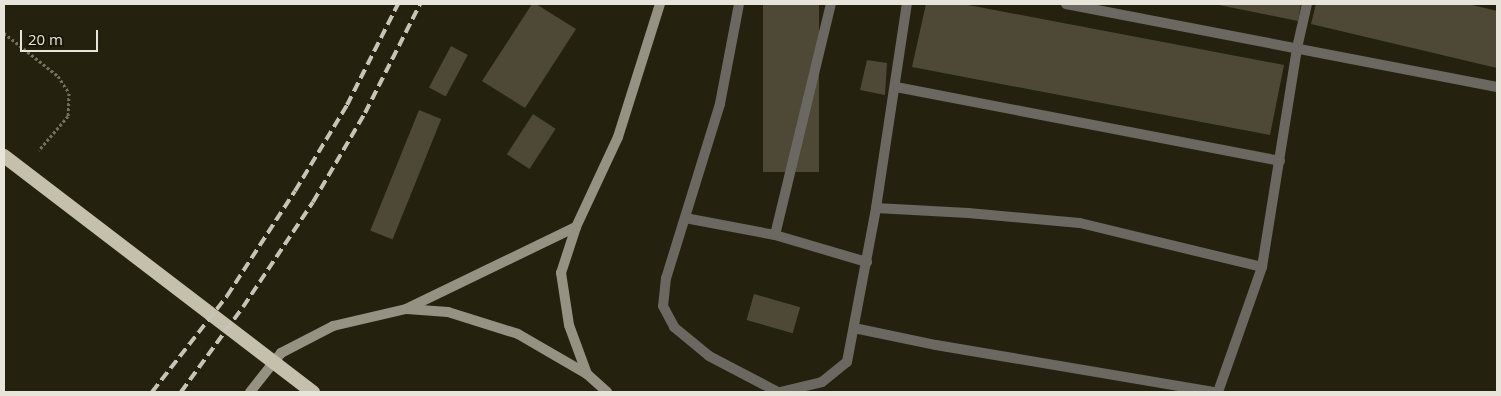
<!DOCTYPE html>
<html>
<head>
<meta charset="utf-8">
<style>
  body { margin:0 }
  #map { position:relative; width:1501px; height:396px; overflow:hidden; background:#24210f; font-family:"Open Sans",sans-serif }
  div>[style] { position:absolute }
  .building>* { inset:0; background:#4e4937; transform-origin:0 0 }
  .path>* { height:3px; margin-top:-1.5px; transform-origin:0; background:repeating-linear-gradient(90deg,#737060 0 2.5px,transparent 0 5px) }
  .service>* { height:10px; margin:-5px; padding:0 5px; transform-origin:5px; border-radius:5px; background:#6a6860 }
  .secondary>* { height:10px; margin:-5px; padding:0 5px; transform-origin:5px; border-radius:5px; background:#959284 }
  .trunk>* { height:14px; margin:-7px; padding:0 7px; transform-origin:7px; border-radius:7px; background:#c4c0ac }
  .rail>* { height:4px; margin-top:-2px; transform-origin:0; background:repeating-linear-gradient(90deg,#c6c3b7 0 10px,transparent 0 15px) }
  span { translate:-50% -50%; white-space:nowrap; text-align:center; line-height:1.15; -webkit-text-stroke:4px #1b1706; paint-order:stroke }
  .frame { position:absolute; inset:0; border:5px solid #e7e4d9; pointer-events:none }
  .scale { position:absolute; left:20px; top:30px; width:78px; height:22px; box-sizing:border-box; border:2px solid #e7e4d9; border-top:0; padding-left:6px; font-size:15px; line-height:18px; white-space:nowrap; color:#e7e4d9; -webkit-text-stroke:4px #1b1706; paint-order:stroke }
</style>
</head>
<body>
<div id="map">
  <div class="building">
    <i style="clip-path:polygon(532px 4px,536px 4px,576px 29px,525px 108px,482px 81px)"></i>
    <i style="left:763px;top:4px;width:56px;height:168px"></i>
    <i style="clip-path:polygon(926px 4px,963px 4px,1284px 65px,1270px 135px,912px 67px)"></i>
    <i style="clip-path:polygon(1214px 4px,1301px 4px,1298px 21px)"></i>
    <i style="clip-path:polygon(1316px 4px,1468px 4px,1497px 11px,1497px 68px,1311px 24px)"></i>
    <i style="left:451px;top:46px;width:19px;height:47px;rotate:28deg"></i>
    <i style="clip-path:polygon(867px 60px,887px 63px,885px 95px,860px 90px)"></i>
    <i style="left:419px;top:110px;width:24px;height:130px;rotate:22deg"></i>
    <i style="left:533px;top:114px;width:27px;height:48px;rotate:33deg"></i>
    <i style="left:754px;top:294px;width:48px;height:27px;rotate:16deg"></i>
  </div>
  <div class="path">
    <i style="left:4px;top:33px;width:69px;rotate:38.5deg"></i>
    <i style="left:58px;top:76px;width:20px;rotate:57deg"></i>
    <i style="left:69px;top:93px;width:23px;rotate:92deg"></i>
    <i style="left:68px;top:116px;width:45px;rotate:130.5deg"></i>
  </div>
  <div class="service">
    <i style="left:739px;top:4px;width:102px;rotate:100.8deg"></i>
    <i style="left:720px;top:104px;width:182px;rotate:107.2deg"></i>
    <i style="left:666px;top:278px;width:28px;rotate:96deg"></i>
    <i style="left:663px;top:306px;width:24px;rotate:62deg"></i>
    <i style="left:674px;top:327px;width:45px;rotate:39.6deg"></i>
    <i style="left:709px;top:356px;width:78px;rotate:27.6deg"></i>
    <i style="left:1066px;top:4px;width:439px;rotate:10.9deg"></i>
    <i style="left:896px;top:87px;width:391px;rotate:10.9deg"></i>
    <i style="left:876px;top:208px;width:92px;rotate:3.1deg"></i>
    <i style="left:968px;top:213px;width:112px;rotate:5.1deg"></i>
    <i style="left:1080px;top:223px;width:187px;rotate:13.6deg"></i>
    <i style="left:685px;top:218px;width:92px;rotate:10.7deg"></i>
    <i style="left:775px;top:235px;width:96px;rotate:16.4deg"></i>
    <i style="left:775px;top:235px;width:238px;rotate:-76.4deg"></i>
    <i style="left:854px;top:328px;width:84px;rotate:11.7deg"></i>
    <i style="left:936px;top:345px;width:283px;rotate:9.6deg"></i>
    <i style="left:780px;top:392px;width:43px;rotate:-13.4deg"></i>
    <i style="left:822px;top:382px;width:32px;rotate:-39deg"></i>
    <i style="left:847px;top:362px;width:157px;rotate:-79.3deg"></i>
    <i style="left:876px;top:208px;width:206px;rotate:-81.4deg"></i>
    <i style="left:1218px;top:392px;width:133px;rotate:-70.6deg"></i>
    <i style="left:1262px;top:267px;width:222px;rotate:-80.9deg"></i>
    <i style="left:1297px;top:48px;width:45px;rotate:-77.2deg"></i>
  </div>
  <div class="secondary">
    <i style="left:407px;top:309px;width:41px;rotate:4.2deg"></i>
    <i style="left:448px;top:312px;width:73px;rotate:17.4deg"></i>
    <i style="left:518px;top:334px;width:80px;rotate:30.1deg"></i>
    <i style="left:587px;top:374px;width:27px;rotate:42deg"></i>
    <i style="left:587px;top:374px;width:52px;rotate:-110.2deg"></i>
    <i style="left:569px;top:325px;width:53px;rotate:-98.7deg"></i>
    <i style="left:561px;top:273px;width:48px;rotate:-71.9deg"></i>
    <i style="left:576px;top:227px;width:99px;rotate:-65deg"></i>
    <i style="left:618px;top:137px;width:139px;rotate:-72.5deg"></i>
    <i style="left:250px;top:392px;width:50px;rotate:-51.5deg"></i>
    <i style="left:281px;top:353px;width:59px;rotate:-27.4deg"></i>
    <i style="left:333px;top:326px;width:75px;rotate:-13.1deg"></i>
    <i style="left:406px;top:309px;width:189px;rotate:-25.8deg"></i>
  </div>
  <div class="trunk">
    <i style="left:4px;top:156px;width:389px;rotate:37.4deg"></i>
  </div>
  <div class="rail">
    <i style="left:152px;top:392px;width:122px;rotate:-52deg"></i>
    <i style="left:227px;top:296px;width:125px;rotate:-57.1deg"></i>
    <i style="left:295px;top:191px;width:100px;rotate:-58.8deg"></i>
    <i style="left:347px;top:105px;width:113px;rotate:-63.2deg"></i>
    <i style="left:181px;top:392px;width:105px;rotate:-53.9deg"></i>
    <i style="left:243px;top:307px;width:126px;rotate:-56.3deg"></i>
    <i style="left:313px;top:202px;width:103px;rotate:-59.7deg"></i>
    <i style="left:365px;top:113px;width:122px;rotate:-63.2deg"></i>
  </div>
  <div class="frame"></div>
  <div class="scale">20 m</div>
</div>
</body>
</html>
